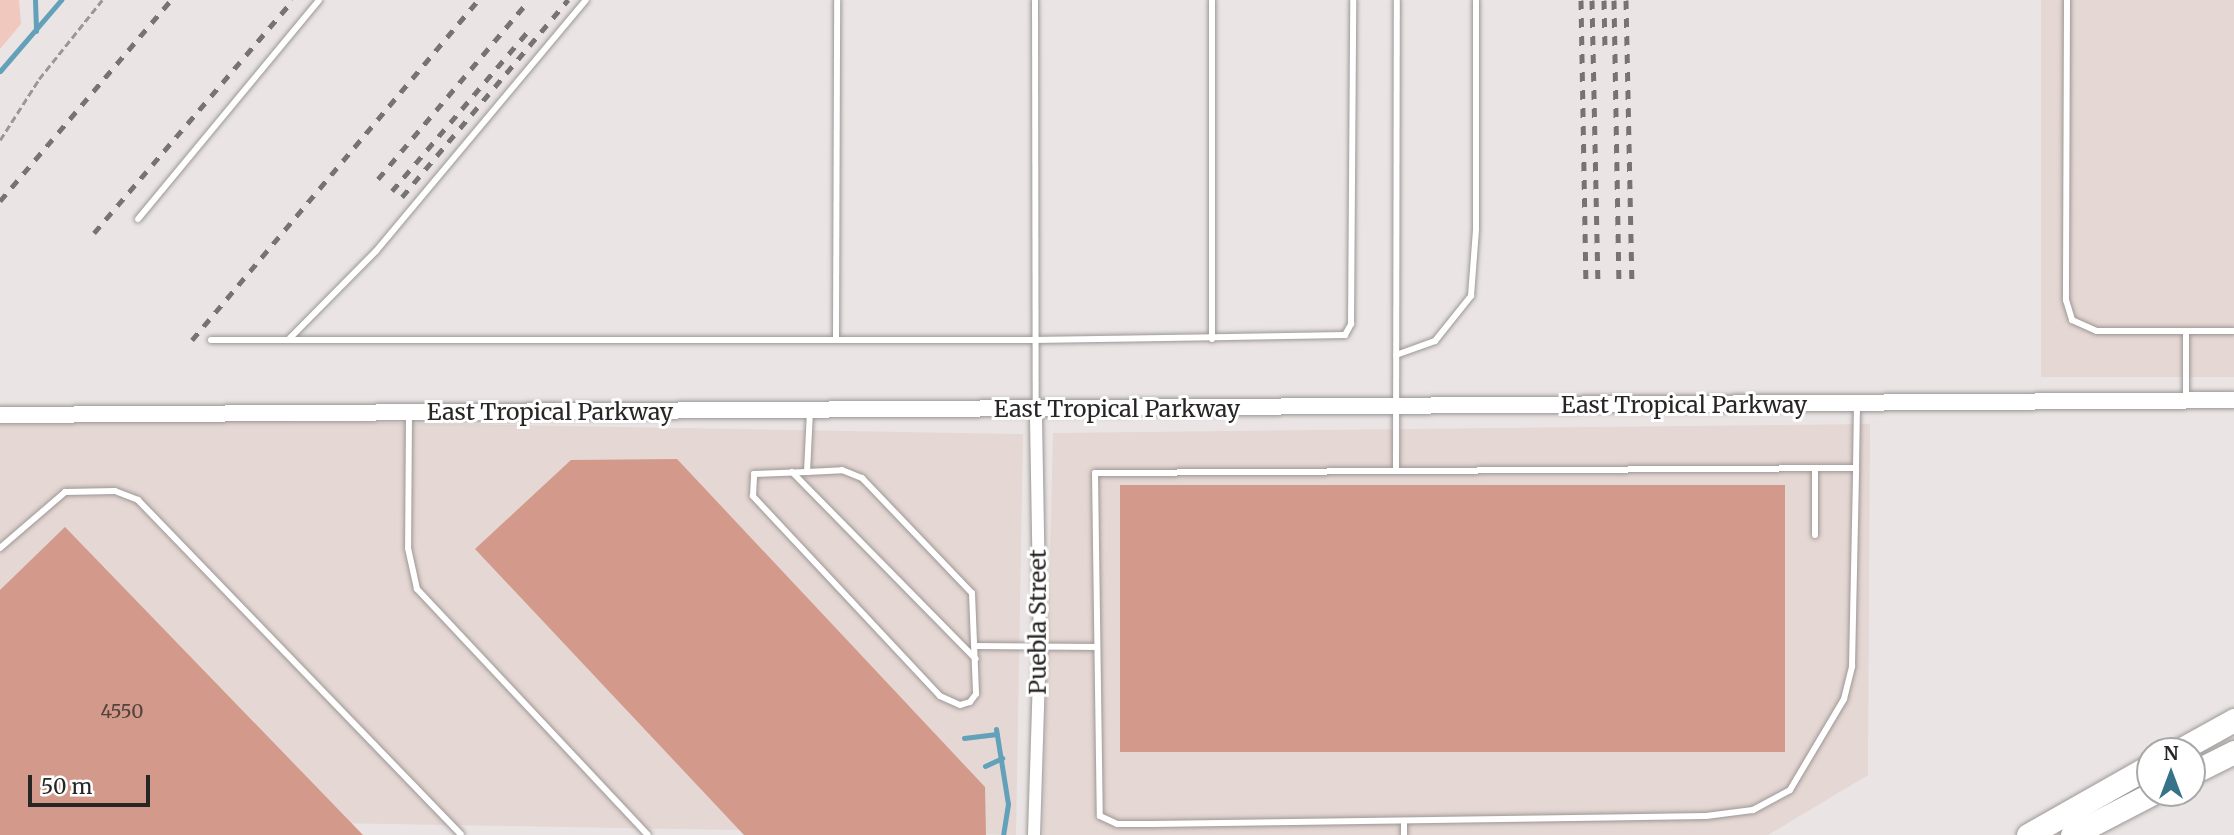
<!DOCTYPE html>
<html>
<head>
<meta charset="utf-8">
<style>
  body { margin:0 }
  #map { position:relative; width:2234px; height:835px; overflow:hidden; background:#eae5e4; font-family:Merriweather,serif }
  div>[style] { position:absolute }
  .built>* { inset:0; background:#e5d7d3; transform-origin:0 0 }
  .green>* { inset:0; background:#f1c8bd }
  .stream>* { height:5px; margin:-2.5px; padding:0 2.5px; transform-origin:2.5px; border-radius:2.5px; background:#63a1ba }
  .building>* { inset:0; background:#d3998a; transform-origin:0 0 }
  .path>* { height:2.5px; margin-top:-1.25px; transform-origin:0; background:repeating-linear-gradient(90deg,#9a9796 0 7px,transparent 0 10.5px) }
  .roads { filter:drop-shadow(0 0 2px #9c9796) drop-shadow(0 0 2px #9c9796) }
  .service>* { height:6px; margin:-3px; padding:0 3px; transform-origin:3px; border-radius:3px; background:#fff }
  .minor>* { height:12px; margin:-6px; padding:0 6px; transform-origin:6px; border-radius:6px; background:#fff }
  .tertiary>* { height:16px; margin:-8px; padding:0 8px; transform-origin:8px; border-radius:8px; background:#fff }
  .motorway>* { height:23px; margin:-11.5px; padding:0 11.5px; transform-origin:11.5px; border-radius:11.5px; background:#fff }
  .rail>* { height:5px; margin-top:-2.5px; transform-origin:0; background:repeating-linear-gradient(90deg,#767372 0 9px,transparent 0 18px) }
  span { translate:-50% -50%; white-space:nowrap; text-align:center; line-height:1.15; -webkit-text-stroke:6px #fff; paint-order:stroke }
  .number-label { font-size:19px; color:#53433e }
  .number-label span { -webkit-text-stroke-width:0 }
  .street-label { font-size:23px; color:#282625 }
  .north { position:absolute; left:2136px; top:737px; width:70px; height:70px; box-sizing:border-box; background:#fff; border:2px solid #a9a8a8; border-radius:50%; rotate:0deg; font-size:19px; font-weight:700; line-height:28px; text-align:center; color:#282625 }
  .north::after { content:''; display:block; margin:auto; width:24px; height:32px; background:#367389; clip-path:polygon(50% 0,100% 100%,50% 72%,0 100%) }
  .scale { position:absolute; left:28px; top:775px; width:122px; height:32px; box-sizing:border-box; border:4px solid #282625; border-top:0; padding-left:9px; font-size:21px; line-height:24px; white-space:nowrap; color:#282625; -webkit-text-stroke:5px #fff; paint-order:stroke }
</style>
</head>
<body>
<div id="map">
  <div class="built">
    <i style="left:2041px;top:0;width:193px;height:377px"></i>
    <i style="clip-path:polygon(1870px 424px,1868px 775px,1768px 835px,1043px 835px,1053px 433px)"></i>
    <i style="left:1023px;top:434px;width:401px;height:1023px;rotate:91deg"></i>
  </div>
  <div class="green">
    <i style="clip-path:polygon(0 0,19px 0,21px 24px,0 49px)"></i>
  </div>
  <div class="stream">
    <i style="left:35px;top:0;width:31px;rotate:88deg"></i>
    <i style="left:0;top:71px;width:94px;rotate:-49.3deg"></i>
    <i style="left:996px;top:729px;width:76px;rotate:80.9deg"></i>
    <i style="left:1008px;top:804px;width:31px;rotate:99deg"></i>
    <i style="left:964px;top:738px;width:33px;rotate:-7deg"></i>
    <i style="left:985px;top:766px;width:19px;rotate:-25deg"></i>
  </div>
  <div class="building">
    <i style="clip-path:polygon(677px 459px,985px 787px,986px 835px,744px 835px,475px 549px,571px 460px)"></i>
    <i style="left:1785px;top:485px;width:267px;height:665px;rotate:90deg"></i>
    <i style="clip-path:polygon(65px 527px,363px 835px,0 835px,0 590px)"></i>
  </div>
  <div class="path">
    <i style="left:0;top:140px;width:72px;rotate:-57.4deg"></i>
    <i style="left:39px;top:79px;width:101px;rotate:-51.4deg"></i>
  </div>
  <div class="roads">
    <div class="service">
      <i style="left:1035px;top:0;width:408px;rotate:89.9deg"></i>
      <i style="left:2067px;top:0;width:300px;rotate:90.2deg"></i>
      <i style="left:2066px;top:300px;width:21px;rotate:73deg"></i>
      <i style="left:2072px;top:320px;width:27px;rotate:24deg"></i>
      <i style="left:2097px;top:331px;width:137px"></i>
      <i style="left:138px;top:219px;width:284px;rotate:-50.4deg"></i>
      <i style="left:2186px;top:332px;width:68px;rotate:90deg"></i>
      <i style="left:836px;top:337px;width:337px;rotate:-89.8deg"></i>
      <i style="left:290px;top:338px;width:122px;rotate:-45.3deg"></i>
      <i style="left:376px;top:251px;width:327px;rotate:-50.1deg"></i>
      <i style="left:1212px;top:339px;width:339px;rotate:-90deg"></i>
      <i style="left:211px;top:340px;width:822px"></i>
      <i style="left:1033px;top:340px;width:312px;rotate:-0.9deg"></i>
      <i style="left:1345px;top:335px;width:13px;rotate:-61deg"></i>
      <i style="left:1351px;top:324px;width:324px;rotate:-89.6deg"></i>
      <i style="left:1396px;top:355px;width:41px;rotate:-19.7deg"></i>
      <i style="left:1435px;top:341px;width:58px;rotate:-51.3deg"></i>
      <i style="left:1471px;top:296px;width:67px;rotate:-85.7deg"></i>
      <i style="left:1476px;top:229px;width:229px;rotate:-90deg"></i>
      <i style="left:409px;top:415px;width:133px;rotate:90.4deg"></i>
      <i style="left:408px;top:548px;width:42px;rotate:77.6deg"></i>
      <i style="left:417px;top:589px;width:337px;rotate:46.8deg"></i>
      <i style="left:1396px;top:467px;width:467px;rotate:-89.9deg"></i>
      <i style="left:1815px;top:468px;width:67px;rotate:90deg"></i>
      <i style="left:1856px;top:468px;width:761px;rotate:179.62deg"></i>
      <i style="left:1095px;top:473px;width:343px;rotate:89.2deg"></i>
      <i style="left:1100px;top:816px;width:19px;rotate:25deg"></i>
      <i style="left:1117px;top:824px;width:35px"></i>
      <i style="left:1152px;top:824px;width:554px;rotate:-0.83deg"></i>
      <i style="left:1706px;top:816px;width:47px;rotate:-7.3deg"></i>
      <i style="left:1753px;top:810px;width:42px;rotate:-28.4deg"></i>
      <i style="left:1790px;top:790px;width:106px;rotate:-59.3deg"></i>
      <i style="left:1844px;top:699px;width:34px;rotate:-76deg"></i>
      <i style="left:1852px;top:666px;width:198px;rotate:-88.8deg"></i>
      <i style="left:1856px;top:468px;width:63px;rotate:-89.1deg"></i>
      <i style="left:792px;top:472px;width:262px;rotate:45.5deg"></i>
      <i style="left:807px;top:472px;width:35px;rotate:-3deg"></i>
      <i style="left:842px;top:470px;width:22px;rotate:22deg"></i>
      <i style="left:862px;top:478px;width:159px;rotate:46.3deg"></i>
      <i style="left:972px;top:593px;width:101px;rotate:87.7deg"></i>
      <i style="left:976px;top:694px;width:10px;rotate:127deg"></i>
      <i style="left:970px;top:702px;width:10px;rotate:163deg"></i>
      <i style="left:960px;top:705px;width:22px;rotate:-156deg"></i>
      <i style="left:940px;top:696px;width:274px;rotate:-133.1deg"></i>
      <i style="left:753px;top:496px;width:22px;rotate:-87deg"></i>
      <i style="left:754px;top:474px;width:53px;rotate:-2.2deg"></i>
      <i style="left:807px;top:472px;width:61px;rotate:-87.2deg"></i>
      <i style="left:0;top:548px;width:86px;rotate:-40.7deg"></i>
      <i style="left:65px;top:492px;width:50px;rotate:-1.1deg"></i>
      <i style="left:115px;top:491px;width:25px;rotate:21deg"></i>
      <i style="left:138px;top:500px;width:465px;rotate:46deg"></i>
      <i style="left:976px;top:646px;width:121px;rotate:0.5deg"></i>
      <i style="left:1404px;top:821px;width:14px;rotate:90deg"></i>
    </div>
    <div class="minor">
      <i style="left:1034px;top:835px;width:188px;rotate:-88.2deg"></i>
      <i style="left:1040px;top:647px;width:237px;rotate:-91deg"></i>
    </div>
    <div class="tertiary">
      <i style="left:0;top:415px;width:2234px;rotate:-0.38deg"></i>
    </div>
    <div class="motorway">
      <i style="left:2178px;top:751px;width:64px;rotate:-29deg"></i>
      <i style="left:2192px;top:773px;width:47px;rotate:-26.6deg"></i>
      <i style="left:2028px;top:835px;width:140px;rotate:-29.5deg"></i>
      <i style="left:2072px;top:835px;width:91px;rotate:-27.4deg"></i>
    </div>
  </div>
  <div class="rail">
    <i style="left:1581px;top:0;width:281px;rotate:89deg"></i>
    <i style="left:1592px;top:0;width:282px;rotate:88.8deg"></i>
    <i style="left:1604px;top:0;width:49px;rotate:88.8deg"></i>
    <i style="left:1614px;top:0;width:284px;rotate:89deg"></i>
    <i style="left:1626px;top:0;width:284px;rotate:88.8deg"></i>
    <i style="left:378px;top:179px;width:234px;rotate:-49.8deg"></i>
    <i style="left:392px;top:191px;width:213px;rotate:-49.6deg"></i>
    <i style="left:402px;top:197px;width:258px;rotate:-49.9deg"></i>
    <i style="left:0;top:201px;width:264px;rotate:-49.6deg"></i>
    <i style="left:94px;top:233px;width:306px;rotate:-49.5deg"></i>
    <i style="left:192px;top:340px;width:444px;rotate:-49.9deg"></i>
  </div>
  <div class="number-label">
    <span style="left:122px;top:712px">4550</span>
  </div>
  <div class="street-label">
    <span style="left:1684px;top:405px">East Tropical Parkway</span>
    <span style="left:1117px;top:409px">East Tropical Parkway</span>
    <span style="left:550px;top:412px">East Tropical Parkway</span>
    <span style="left:1038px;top:622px;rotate:-90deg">Puebla Street</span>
  </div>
  <div class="north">N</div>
  <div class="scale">50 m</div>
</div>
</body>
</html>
